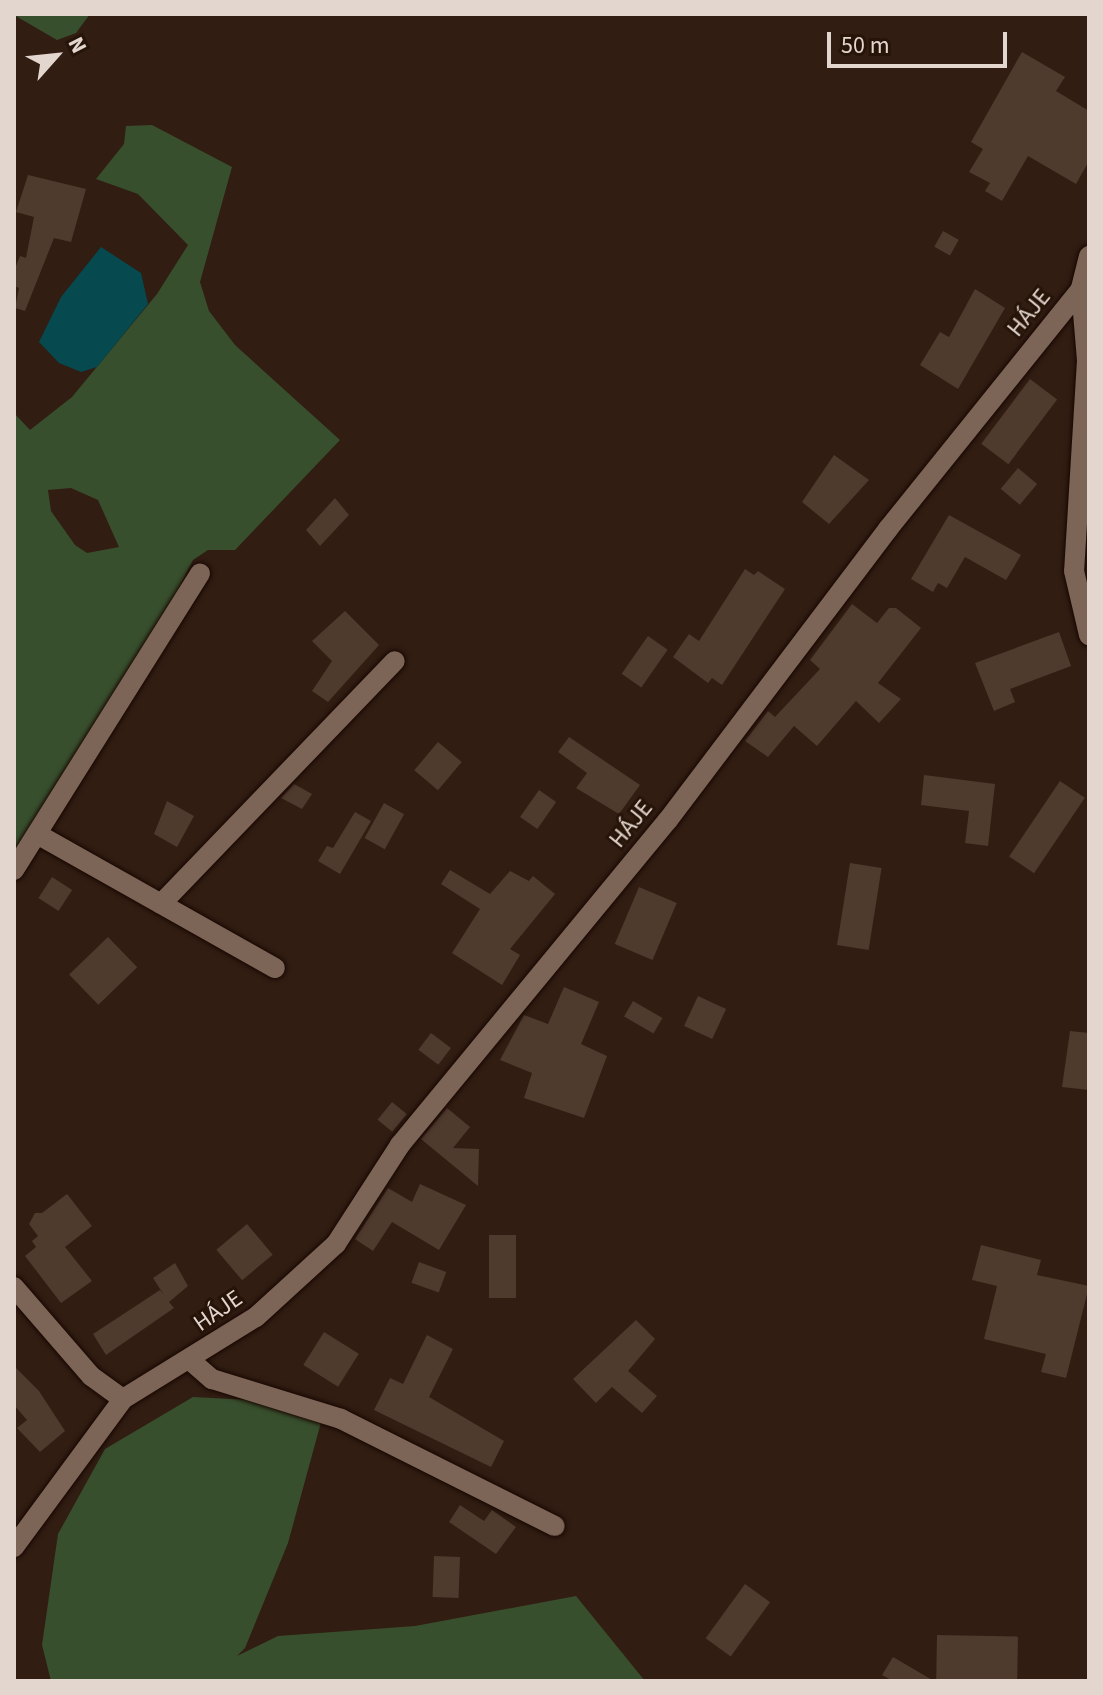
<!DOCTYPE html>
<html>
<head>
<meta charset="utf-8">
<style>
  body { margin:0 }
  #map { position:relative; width:1103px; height:1695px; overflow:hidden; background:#311d12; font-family:"Source Sans 3",sans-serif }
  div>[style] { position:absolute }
  .green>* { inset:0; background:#384f2d }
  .water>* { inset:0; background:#06494e }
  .building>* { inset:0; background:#4f3a2e; transform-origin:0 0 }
  .roads { filter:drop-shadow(0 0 2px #180701) drop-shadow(0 0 2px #180701) }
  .minor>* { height:20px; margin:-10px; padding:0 10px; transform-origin:10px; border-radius:10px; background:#7c6457 }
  span { translate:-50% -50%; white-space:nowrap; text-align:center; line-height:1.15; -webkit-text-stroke:6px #261409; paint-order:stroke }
  .street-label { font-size:24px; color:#e3d6ce }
  .frame { position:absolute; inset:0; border:16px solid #e3d6ce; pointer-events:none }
  .north { position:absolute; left:16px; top:16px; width:80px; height:80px; -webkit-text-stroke:6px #261409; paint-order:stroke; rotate:63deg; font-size:22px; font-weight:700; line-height:32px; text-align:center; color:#e3d6ce }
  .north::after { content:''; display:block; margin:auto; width:28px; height:36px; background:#e3d6ce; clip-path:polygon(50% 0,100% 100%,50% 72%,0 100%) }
  .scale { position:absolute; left:827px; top:32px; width:180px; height:36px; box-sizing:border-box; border:4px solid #e3d6ce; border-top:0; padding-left:10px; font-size:24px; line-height:28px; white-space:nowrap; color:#e3d6ce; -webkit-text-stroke:6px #261409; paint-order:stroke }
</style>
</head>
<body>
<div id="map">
  <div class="green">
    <i style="clip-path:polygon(90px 14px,76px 33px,57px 40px,14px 15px)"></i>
    <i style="clip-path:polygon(evenodd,152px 125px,232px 167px,200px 282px,209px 311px,235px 345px,340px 440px,235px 550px,208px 550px,193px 560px,148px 649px,14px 858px,14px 413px,30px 430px,72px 397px,157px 294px,188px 245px,138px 194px,96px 179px,124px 144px,126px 126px,152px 125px,71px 488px,98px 500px,119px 547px,87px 553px,75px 545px,51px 511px,48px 490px,71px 488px)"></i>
    <i style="clip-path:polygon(193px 1397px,251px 1400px,323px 1415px,288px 1543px,245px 1648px,237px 1656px,278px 1636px,415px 1626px,576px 1596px,645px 1681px,51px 1681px,42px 1645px,58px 1534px,105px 1449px)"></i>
  </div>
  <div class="water">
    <i style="clip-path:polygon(101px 247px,141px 273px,148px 304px,97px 367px,81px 372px,59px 363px,39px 342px,61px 297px)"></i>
  </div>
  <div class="building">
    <i style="clip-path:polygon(1022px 52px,1065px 77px,1056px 91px,1089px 111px,1089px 161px,1076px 184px,1028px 156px,1002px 201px,985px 191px,990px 183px,969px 172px,983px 149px,971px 142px)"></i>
    <i style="clip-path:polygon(28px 175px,86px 189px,71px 242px,54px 238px,25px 311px,15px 308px,19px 288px,14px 286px,14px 271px,20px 256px,26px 258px,34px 217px,16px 212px)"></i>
    <i style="left:943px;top:231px;width:18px;height:18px;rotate:29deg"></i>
    <i style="clip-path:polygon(975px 289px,1005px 308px,958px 389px,920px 365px,940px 332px,949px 337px)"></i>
    <i style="left:1030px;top:379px;width:34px;height:81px;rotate:37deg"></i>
    <i style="clip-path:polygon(834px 455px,869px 480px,829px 524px,802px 502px)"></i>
    <i style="left:1018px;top:468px;width:25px;height:27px;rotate:40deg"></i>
    <i style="clip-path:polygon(335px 498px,349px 515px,320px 546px,306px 530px)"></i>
    <i style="clip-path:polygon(949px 515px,1021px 555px,1006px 580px,965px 557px,947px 588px,938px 583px,933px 592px,911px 579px)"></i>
    <i style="clip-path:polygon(745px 569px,754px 575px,758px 571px,785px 589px,722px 685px,712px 678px,708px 683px,673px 657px,689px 634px,699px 641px)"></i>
    <i style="clip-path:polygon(852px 604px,877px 623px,889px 608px,896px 608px,921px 628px,878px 683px,901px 699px,879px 723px,856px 701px,817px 746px,794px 726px,768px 757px,745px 741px,768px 711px,775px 717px,820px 669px,810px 660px)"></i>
    <i style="clip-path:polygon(345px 611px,379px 645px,328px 702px,312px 691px,332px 661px,312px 641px)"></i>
    <i style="clip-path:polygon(1059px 632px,1071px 666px,1010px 689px,1015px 702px,994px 711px,975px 663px)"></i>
    <i style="left:648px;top:636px;width:24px;height:46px;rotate:35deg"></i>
    <i style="clip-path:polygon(569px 737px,640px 785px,619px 814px,576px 788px,587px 773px,558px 752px)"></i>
    <i style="left:438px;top:742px;width:31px;height:37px;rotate:40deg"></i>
    <i style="clip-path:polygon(924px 775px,995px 784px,988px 846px,965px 843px,969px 811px,921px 805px)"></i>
    <i style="left:1060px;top:781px;width:30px;height:91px;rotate:34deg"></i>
    <i style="clip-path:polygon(294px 784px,312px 794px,302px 809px,281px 798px)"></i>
    <i style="left:539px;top:790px;width:21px;height:33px;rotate:35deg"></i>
    <i style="clip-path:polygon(167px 801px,194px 816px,177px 847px,154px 834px)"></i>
    <i style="left:384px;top:803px;width:23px;height:40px;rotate:29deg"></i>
    <i style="clip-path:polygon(355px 812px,371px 821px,340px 874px,318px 861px,327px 846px,333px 848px)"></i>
    <i style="left:850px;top:863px;width:32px;height:83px;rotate:9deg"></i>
    <i style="clip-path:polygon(450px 870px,490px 894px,510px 871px,529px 881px,533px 876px,555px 894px,510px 949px,520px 955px,502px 985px,452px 953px,480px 909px,441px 884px)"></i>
    <i style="left:52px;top:877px;width:24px;height:25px;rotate:33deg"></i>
    <i style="left:639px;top:887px;width:41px;height:62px;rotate:23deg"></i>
    <i style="left:108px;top:937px;width:42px;height:54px;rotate:46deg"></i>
    <i style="clip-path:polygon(564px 987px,599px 1002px,581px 1044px,607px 1056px,584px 1118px,524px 1098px,532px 1073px,500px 1060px,524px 1015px,548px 1024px)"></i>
    <i style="left:698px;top:996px;width:31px;height:33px;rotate:25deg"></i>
    <i style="left:633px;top:1001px;width:34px;height:18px;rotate:30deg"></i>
    <i style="clip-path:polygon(1070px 1031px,1089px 1033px,1089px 1090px,1062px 1087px)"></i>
    <i style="left:431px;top:1033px;width:25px;height:21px;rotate:37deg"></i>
    <i style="left:392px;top:1102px;width:19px;height:23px;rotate:39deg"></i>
    <i style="clip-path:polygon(447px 1108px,470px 1127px,453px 1148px,479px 1149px,478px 1186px,421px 1139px)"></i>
    <i style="clip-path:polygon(420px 1184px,466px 1205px,439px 1250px,392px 1222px,373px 1251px,355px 1239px,388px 1188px,412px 1202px)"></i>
    <i style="clip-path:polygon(67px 1194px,92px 1226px,65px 1247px,92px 1281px,61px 1303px,25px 1256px,36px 1247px,32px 1241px,38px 1236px,29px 1224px,35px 1213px,42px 1213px)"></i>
    <i style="left:247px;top:1224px;width:40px;height:40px;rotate:50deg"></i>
    <i style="left:489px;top:1235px;width:27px;height:63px"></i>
    <i style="clip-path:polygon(981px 1245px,1041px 1260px,1037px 1275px,1089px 1286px,1066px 1378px,1041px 1372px,1046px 1354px,984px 1339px,997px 1286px,972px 1280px)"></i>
    <i style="left:419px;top:1262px;width:29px;height:22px;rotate:20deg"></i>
    <i style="clip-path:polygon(175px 1263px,188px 1286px,169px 1302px,174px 1308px,106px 1355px,93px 1334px,160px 1290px,164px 1295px,153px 1278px)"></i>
    <i style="clip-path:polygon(636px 1320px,655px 1339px,628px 1371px,657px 1396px,642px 1413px,612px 1387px,596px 1403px,573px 1379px)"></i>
    <i style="left:324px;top:1332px;width:41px;height:39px;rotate:32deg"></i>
    <i style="clip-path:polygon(427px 1335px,453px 1349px,429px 1397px,504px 1441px,491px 1467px,374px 1410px,390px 1378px,403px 1384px)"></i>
    <i style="clip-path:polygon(14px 1366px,39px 1391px,65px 1431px,40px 1452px,17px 1428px,27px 1420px,14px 1405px)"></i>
    <i style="clip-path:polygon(460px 1505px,484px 1521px,492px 1510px,516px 1527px,496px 1554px,449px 1522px)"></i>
    <i style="left:434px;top:1556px;width:26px;height:41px;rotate:2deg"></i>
    <i style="left:745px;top:1584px;width:31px;height:67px;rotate:36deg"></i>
    <i style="left:937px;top:1635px;width:81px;height:46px;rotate:1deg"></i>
    <i style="clip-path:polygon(893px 1657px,934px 1681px,893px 1681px,882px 1675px)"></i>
  </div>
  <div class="roads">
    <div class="minor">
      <i style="left:1089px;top:256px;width:34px;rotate:104deg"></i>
      <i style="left:1081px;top:289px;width:71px;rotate:85.2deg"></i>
      <i style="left:1087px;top:360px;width:211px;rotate:93.5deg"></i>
      <i style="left:1074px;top:571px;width:66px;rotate:76.8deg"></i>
      <i style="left:37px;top:834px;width:273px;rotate:29.4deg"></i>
      <i style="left:14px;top:870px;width:350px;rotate:-57.9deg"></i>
      <i style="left:161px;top:904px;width:337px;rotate:-46.1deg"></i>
      <i style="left:14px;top:1287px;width:118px;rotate:49.1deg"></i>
      <i style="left:91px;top:1376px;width:39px;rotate:36deg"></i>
      <i style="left:191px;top:1361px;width:28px;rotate:41deg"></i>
      <i style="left:212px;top:1379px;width:135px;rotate:17.2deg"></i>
      <i style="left:341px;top:1419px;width:239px;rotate:26.6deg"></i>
      <i style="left:14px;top:1547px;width:184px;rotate:-53.6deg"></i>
      <i style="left:123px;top:1399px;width:156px;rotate:-31.7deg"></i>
      <i style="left:256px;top:1317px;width:108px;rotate:-42.4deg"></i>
      <i style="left:336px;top:1244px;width:118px;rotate:-57.1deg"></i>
      <i style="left:400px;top:1145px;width:421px;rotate:-50.5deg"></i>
      <i style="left:668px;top:820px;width:365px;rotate:-52.9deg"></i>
      <i style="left:888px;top:529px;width:308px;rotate:-51.2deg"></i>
    </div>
  </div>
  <div class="street-label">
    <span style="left:1029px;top:313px;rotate:-51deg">HÁJE</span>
    <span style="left:631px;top:824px;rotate:-51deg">HÁJE</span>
    <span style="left:218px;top:1311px;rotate:-35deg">HÁJE</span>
  </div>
  <div class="frame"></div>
  <div class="north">N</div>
  <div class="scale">50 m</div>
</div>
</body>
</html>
